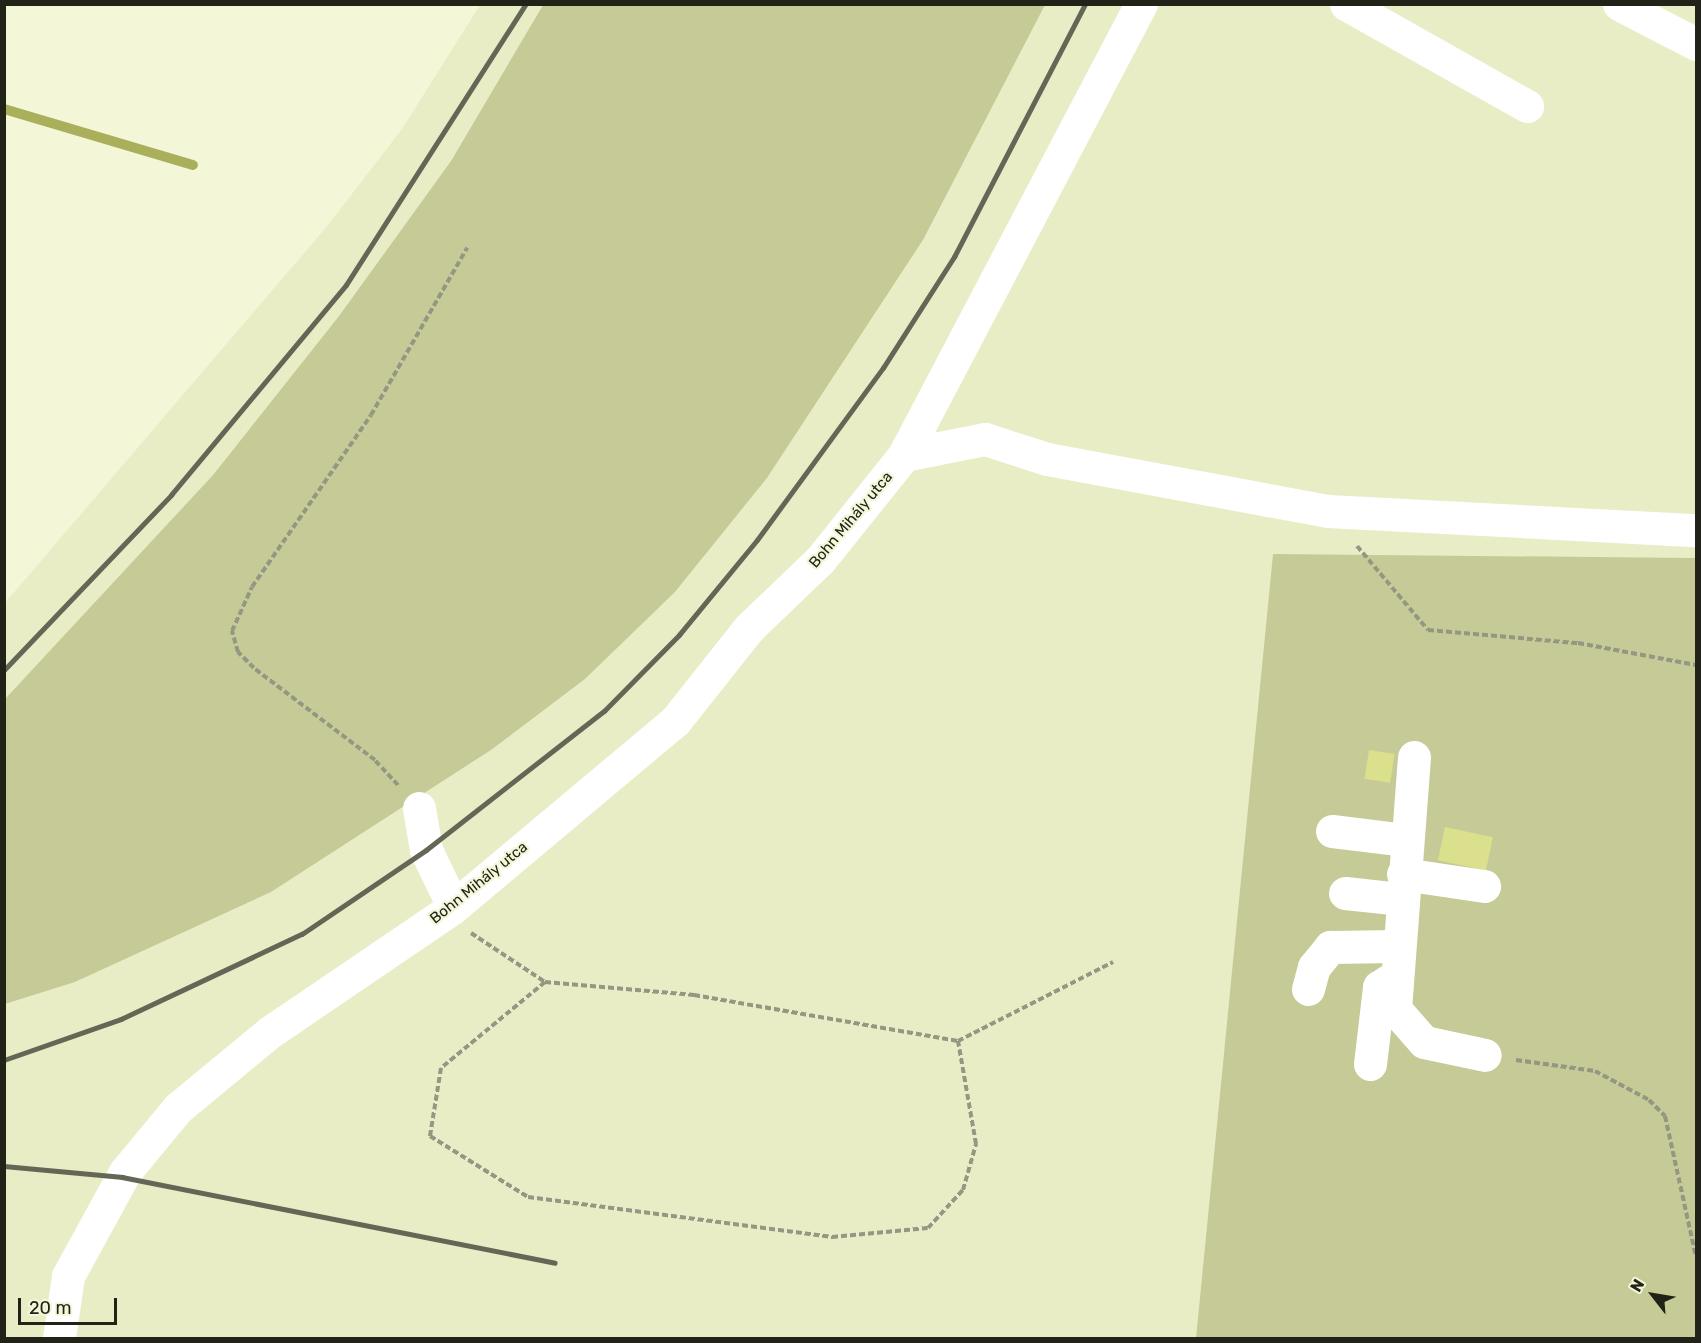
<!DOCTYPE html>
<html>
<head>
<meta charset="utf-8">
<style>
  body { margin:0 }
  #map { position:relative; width:1701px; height:1343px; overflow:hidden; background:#f3f7d7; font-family:Rubik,sans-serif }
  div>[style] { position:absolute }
  .built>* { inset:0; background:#e9edc6 }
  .green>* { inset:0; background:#c5ca96 }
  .stream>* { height:10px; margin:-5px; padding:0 5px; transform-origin:5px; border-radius:5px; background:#aaaf5c }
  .building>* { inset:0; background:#dae08c; transform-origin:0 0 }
  .path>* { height:4px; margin-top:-2px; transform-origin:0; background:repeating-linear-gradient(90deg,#949781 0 6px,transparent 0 9px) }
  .minor>* { height:33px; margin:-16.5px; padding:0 16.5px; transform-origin:16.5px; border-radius:16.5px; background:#fff }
  .rail>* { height:4.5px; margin:-2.25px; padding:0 2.25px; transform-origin:2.25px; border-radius:2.25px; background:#656756 }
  span { translate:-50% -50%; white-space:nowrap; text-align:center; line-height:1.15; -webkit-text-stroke:4.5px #f3f7d7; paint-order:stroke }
  .street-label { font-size:15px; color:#222318 }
  .frame { position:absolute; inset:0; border:6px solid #222318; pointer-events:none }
  .north { position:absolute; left:1623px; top:1265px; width:60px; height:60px; -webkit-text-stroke:4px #f3f7d7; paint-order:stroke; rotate:301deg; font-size:16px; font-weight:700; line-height:24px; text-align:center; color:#222318 }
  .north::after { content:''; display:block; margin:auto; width:21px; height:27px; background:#222318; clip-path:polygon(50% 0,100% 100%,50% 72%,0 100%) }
  .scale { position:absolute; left:18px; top:1298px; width:99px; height:27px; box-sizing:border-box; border:3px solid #222318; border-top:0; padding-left:8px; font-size:18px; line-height:21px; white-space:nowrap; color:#222318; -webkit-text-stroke:4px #f3f7d7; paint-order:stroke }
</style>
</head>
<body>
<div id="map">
  <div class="built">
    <i style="clip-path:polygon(480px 5px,543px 5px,451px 161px,339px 316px,213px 475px,5px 699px,5px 603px,328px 225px,402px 129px)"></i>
    <i style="clip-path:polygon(1045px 5px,1696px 5px,1696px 558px,1273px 555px,1196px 1338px,5px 1338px,5px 1004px,75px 982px,271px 892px,491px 750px,585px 679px,675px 592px,767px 478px,923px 240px)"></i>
  </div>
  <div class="green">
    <i style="clip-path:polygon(543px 5px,1045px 5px,923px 240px,767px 478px,675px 592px,585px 679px,491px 750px,271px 892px,75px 982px,5px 1004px,5px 699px,213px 475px,339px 316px,451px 161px)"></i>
    <i style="clip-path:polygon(1273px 554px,1696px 558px,1696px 1338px,1196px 1338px)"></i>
  </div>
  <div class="stream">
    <i style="left:4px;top:109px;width:197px;rotate:16.5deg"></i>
  </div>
  <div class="building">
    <i style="left:1369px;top:750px;width:26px;height:29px;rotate:9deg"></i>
    <i style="left:1445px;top:827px;width:49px;height:34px;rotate:12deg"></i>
  </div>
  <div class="path">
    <i style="left:1357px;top:546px;width:110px;rotate:49.8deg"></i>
    <i style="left:1428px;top:630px;width:151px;rotate:5deg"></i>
    <i style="left:1578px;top:643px;width:120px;rotate:10.6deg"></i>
    <i style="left:398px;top:785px;width:34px;rotate:-133deg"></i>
    <i style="left:375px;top:760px;width:152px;rotate:-142.8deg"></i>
    <i style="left:254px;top:668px;width:23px;rotate:-135deg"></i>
    <i style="left:238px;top:652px;width:22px;rotate:-106deg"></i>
    <i style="left:232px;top:631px;width:48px;rotate:-65.6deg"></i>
    <i style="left:252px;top:587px;width:209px;rotate:-55.3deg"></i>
    <i style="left:371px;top:415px;width:193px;rotate:-60.1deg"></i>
    <i style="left:471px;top:933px;width:89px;rotate:33.5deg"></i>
    <i style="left:545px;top:982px;width:150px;rotate:5deg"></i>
    <i style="left:694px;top:995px;width:268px;rotate:9.9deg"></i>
    <i style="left:958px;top:1041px;width:174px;rotate:-27deg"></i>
    <i style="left:545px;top:982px;width:135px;rotate:140.4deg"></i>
    <i style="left:441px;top:1068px;width:69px;rotate:99.2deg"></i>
    <i style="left:430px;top:1136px;width:115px;rotate:31.9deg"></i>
    <i style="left:528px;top:1197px;width:307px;rotate:7.5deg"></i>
    <i style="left:832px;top:1237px;width:96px;rotate:-5.4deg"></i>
    <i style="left:928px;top:1228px;width:52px;rotate:-47.4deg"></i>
    <i style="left:963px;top:1190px;width:48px;rotate:-74.2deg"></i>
    <i style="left:976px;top:1144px;width:105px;rotate:-99.9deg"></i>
    <i style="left:1516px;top:1060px;width:80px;rotate:7.9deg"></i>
    <i style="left:1595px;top:1071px;width:61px;rotate:28.2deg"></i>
    <i style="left:1649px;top:1100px;width:23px;rotate:45deg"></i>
    <i style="left:1665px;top:1116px;width:144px;rotate:77.6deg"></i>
  </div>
  <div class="minor">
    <i style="left:1346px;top:4px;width:208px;rotate:29.4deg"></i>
    <i style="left:1619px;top:4px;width:87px;rotate:27.5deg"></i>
    <i style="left:904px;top:455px;width:83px;rotate:-11.2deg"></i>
    <i style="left:985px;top:439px;width:65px;rotate:17.9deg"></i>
    <i style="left:1047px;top:459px;width:286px;rotate:10.5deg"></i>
    <i style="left:1328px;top:511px;width:368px;rotate:3deg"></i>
    <i style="left:1414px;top:757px;width:253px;rotate:94.3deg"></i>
    <i style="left:1395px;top:1009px;width:44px;rotate:48.7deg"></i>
    <i style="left:1424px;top:1042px;width:62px;rotate:12deg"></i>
    <i style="left:419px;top:808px;width:43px;rotate:80.5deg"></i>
    <i style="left:426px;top:850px;width:62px;rotate:64.3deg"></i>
    <i style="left:1332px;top:831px;width:75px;rotate:6.9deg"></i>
    <i style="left:1403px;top:874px;width:82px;rotate:8.4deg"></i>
    <i style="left:1345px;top:893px;width:55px;rotate:6.2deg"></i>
    <i style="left:1308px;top:989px;width:23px;rotate:-75deg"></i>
    <i style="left:1314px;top:967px;width:26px;rotate:-51deg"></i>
    <i style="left:1330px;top:947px;width:66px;rotate:-0.9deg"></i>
    <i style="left:1370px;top:1064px;width:78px;rotate:-83.3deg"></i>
    <i style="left:1379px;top:987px;width:11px;rotate:-34deg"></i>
    <i style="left:59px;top:1338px;width:63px;rotate:-81.7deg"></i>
    <i style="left:68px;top:1276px;width:119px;rotate:-61.3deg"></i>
    <i style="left:125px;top:1172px;width:83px;rotate:-50.4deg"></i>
    <i style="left:178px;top:1108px;width:119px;rotate:-39.6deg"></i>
    <i style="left:270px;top:1032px;width:219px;rotate:-34.2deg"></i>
    <i style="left:451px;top:909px;width:294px;rotate:-40deg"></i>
    <i style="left:676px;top:720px;width:117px;rotate:-51.6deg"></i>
    <i style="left:749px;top:628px;width:98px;rotate:-43.8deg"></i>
    <i style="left:820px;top:560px;width:134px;rotate:-51.3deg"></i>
    <i style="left:904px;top:455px;width:509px;rotate:-62.28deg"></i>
  </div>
  <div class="rail">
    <i style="left:4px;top:670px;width:242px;rotate:-46.3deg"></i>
    <i style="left:171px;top:495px;width:273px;rotate:-50.2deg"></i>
    <i style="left:346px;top:285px;width:334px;rotate:-57.4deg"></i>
    <i style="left:4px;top:1060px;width:124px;rotate:-19.3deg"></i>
    <i style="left:121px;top:1019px;width:200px;rotate:-25.2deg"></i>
    <i style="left:302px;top:934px;width:150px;rotate:-34.1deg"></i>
    <i style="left:426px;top:850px;width:226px;rotate:-38deg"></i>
    <i style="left:604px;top:711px;width:107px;rotate:-45.4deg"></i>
    <i style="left:679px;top:635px;width:123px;rotate:-50.6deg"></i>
    <i style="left:757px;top:540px;width:213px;rotate:-53.8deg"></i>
    <i style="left:883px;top:368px;width:132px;rotate:-57.4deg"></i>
    <i style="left:954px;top:257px;width:285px;rotate:-62.6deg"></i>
    <i style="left:4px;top:1166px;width:119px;rotate:5.3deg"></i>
    <i style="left:122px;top:1177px;width:441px;rotate:11.2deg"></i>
  </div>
  <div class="street-label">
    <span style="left:851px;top:520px;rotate:-50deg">Bohn Mihály utca</span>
    <span style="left:479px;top:883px;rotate:-39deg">Bohn Mihály utca</span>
  </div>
  <div class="frame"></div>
  <div class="north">N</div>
  <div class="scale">20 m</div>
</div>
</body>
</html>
